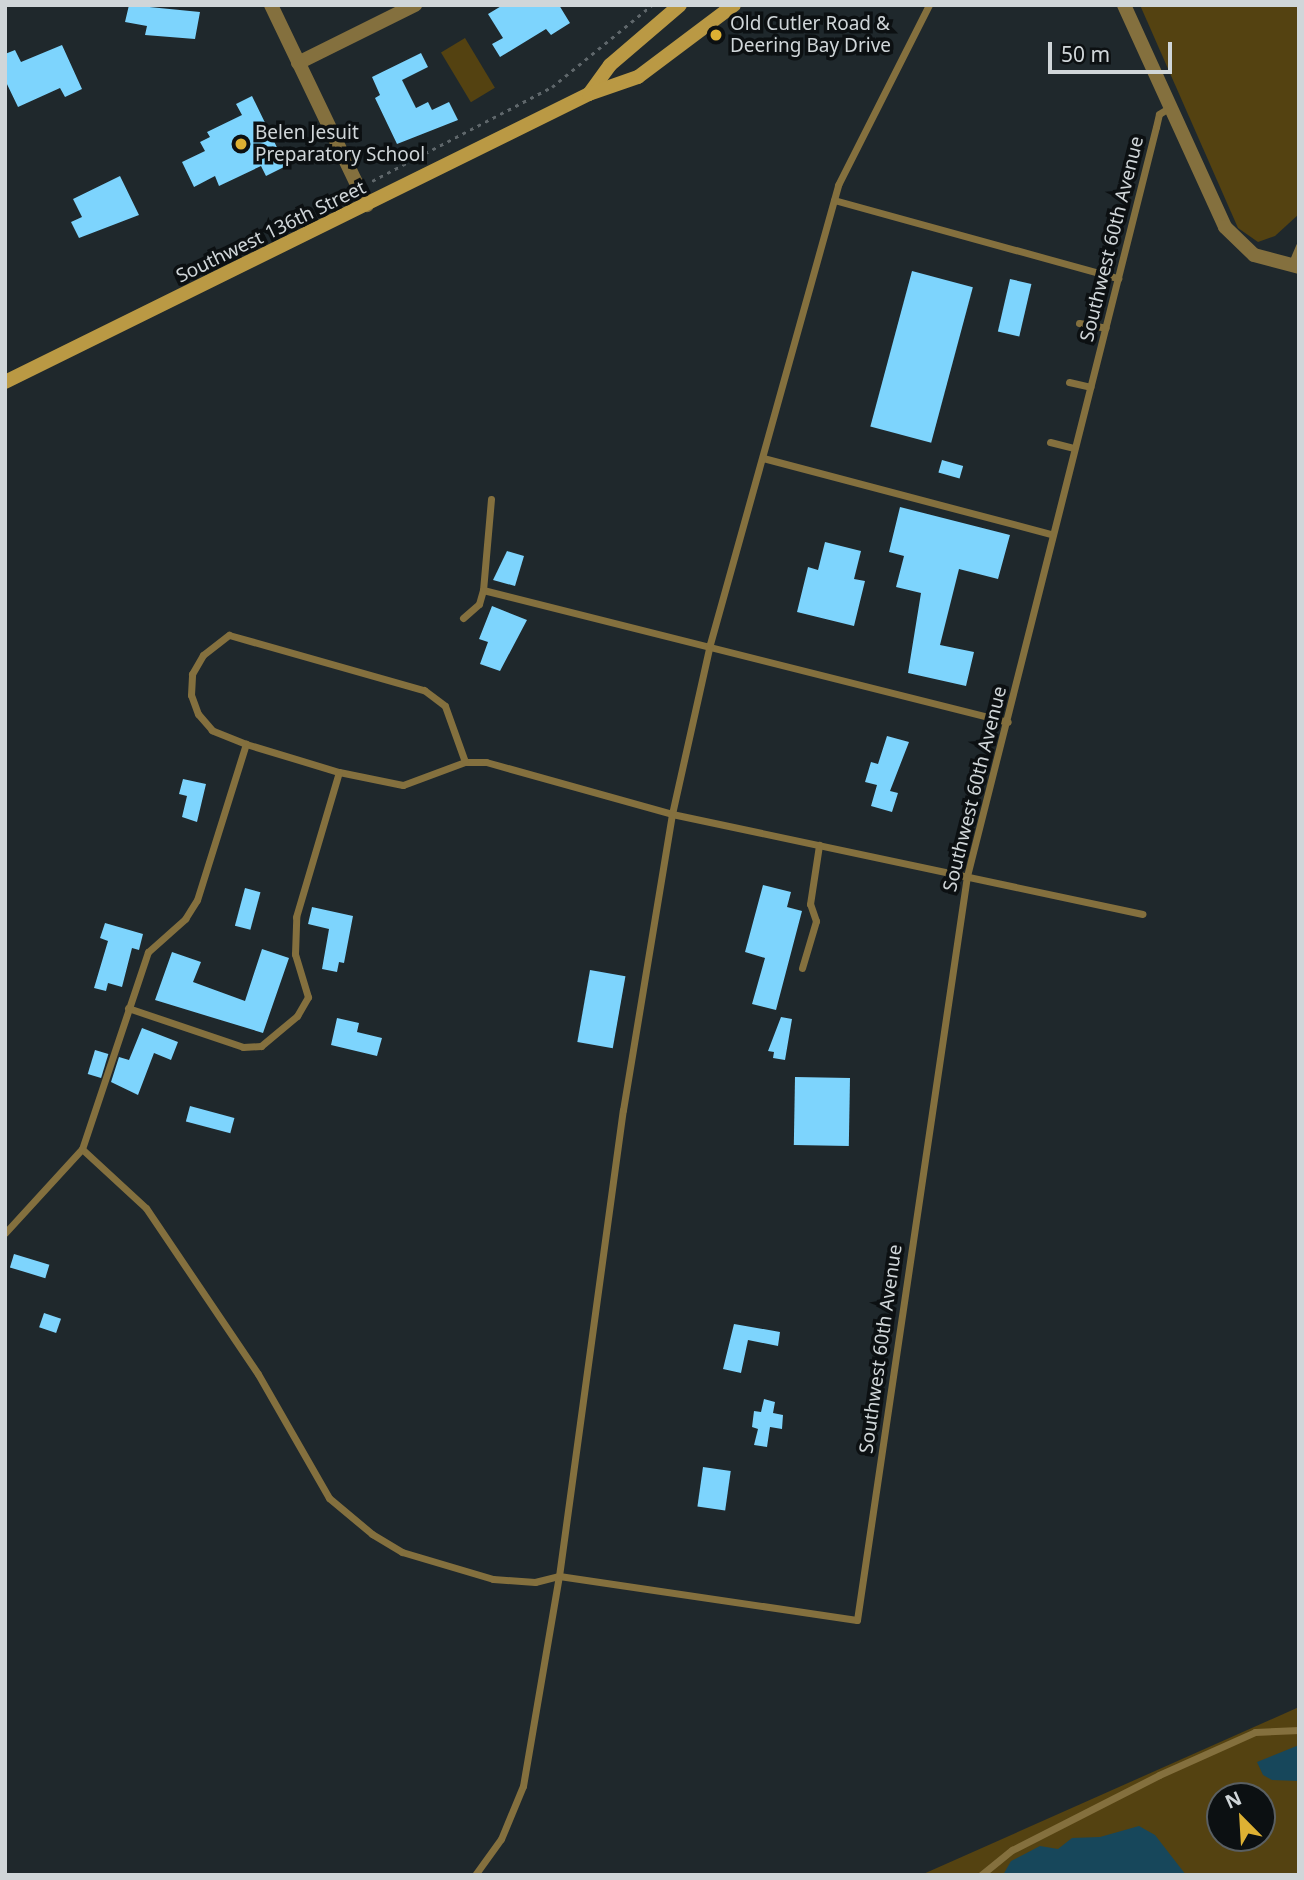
<!DOCTYPE html>
<html>
<head>
<meta charset="utf-8">
<style>
  body { margin:0 }
  #map { position:relative; width:1304px; height:1880px; overflow:hidden; background:#1f282c; font-family:"Noto Sans",sans-serif }
  div>[style] { position:absolute }
  .green>* { inset:0; background:#544211; transform-origin:0 0 }
  .water>* { inset:0; background:#17475b }
  .building>* { inset:0; background:#7dd4fd; transform-origin:0 0 }
  .path>* { height:2.5px; margin-top:-1.25px; transform-origin:0; background:repeating-linear-gradient(90deg,#5f676b 0 3.5px,transparent 0 8.5px) }
  .service>* { height:7px; margin:-3.5px; padding:0 3.5px; transform-origin:3.5px; border-radius:3.5px; background:#84703e }
  .minor>* { height:14px; margin:-7px; padding:0 7px; transform-origin:7px; border-radius:7px; background:#84703e }
  .tertiary>* { height:14px; margin:-7px; padding:0 7px; transform-origin:7px; border-radius:7px; background:#84703e }
  .secondary>* { height:14px; margin:-7px; padding:0 7px; transform-origin:7px; border-radius:7px; background:#ba9944 }
  .dots>* { width:19px; height:19px; translate:-50% -50%; box-sizing:border-box; border:4px solid #0c1012; border-radius:50% }
  span { translate:-50% -50%; white-space:nowrap; text-align:center; line-height:1.15; -webkit-text-stroke:7px #0c1012; paint-order:stroke }
  .poi-label { font-size:19px; color:#d0d6d9 }
  .left { translate:0 -50%; text-align:left }
  .street-label { font-size:19px; color:#d0d6d9 }
  .frame { position:absolute; inset:0; border:7px solid #d0d6d9; pointer-events:none }
  .north { position:absolute; left:1206px; top:1782px; width:70px; height:70px; box-sizing:border-box; background:#0c1012; border:2px solid #5a5f62; border-radius:50%; rotate:336deg; font-size:19px; font-weight:700; line-height:28px; text-align:center; color:#d0d6d9 }
  .north::after { content:''; display:block; margin:auto; width:24px; height:32px; background:#deb133; clip-path:polygon(50% 0,100% 100%,50% 72%,0 100%) }
  .scale { position:absolute; left:1048px; top:42px; width:124px; height:32px; box-sizing:border-box; border:4px solid #d0d6d9; border-top:0; padding-left:9px; font-size:21px; line-height:24px; white-space:nowrap; color:#d0d6d9; -webkit-text-stroke:5px #0c1012; paint-order:stroke }
</style>
</head>
<body>
<div id="map">
  <div class="green">
    <i style="clip-path:polygon(1140px 5px,1299px 5px,1299px 214px,1275px 236px,1258px 242px,1238px 228px)"></i>
    <i style="left:465px;top:38px;width:58px;height:28px;rotate:59deg"></i>
    <i style="clip-path:polygon(evenodd,1299px 1707px,1299px 1875px,921px 1875px,1299px 1707px,1220px 1796px,1262px 1796px,1262px 1838px,1220px 1838px,1220px 1796px)"></i>
  </div>
  <div class="water">
    <i style="clip-path:polygon(1299px 1745px,1299px 1781px,1272px 1780px,1263px 1775px,1257px 1762px)"></i>
    <i style="clip-path:polygon(1139px 1826px,1155px 1835px,1186px 1875px,1003px 1875px,1011px 1861px,1040px 1846px,1058px 1849px,1072px 1838px,1100px 1837px)"></i>
  </div>
  <div class="building">
    <i style="clip-path:polygon(129px 5px,200px 12px,195px 39px,145px 35px,147px 26px,125px 22px)"></i>
    <i style="clip-path:polygon(503px 5px,559px 5px,570px 23px,551px 35px,546px 29px,500px 57px,492px 44px,503px 38px,488px 14px)"></i>
    <i style="clip-path:polygon(62px 45px,82px 89px,65px 97px,60px 88px,18px 107px,5px 80px,5px 54px,15px 50px,21px 62px)"></i>
    <i style="clip-path:polygon(421px 53px,428px 67px,402px 80px,416px 108px,428px 102px,432px 110px,449px 102px,458px 120px,397px 144px,375px 98px,380px 95px,372px 77px)"></i>
    <i style="clip-path:polygon(252px 96px,286px 166px,266px 176px,261px 166px,219px 186px,215px 176px,194px 187px,182px 162px,205px 151px,200px 142px,210px 137px,207px 132px,242px 115px,236px 104px)"></i>
    <i style="clip-path:polygon(120px 176px,139px 215px,79px 238px,71px 222px,82px 217px,73px 199px)"></i>
    <i style="left:912px;top:271px;width:63px;height:161px;rotate:15deg"></i>
    <i style="left:1010px;top:279px;width:22px;height:54px;rotate:13deg"></i>
    <i style="left:942px;top:460px;width:22px;height:13px;rotate:16deg"></i>
    <i style="clip-path:polygon(900px 507px,1010px 535px,998px 579px,959px 569px,940px 645px,974px 652px,966px 686px,908px 673px,921px 593px,896px 587px,904px 556px,889px 552px)"></i>
    <i style="clip-path:polygon(825px 542px,861px 551px,854px 579px,865px 581px,854px 626px,797px 612px,808px 567px,818px 570px)"></i>
    <i style="clip-path:polygon(507px 551px,524px 556px,515px 586px,493px 580px)"></i>
    <i style="clip-path:polygon(492px 606px,527px 620px,500px 671px,480px 664px,488px 642px,479px 639px)"></i>
    <i style="clip-path:polygon(887px 736px,909px 742px,890px 791px,898px 793px,892px 812px,871px 806px,877px 785px,865px 782px,871px 762px,878px 764px)"></i>
    <i style="clip-path:polygon(183px 779px,206px 784px,197px 822px,182px 817px,187px 796px,179px 794px)"></i>
    <i style="clip-path:polygon(763px 885px,791px 892px,787px 907px,802px 911px,776px 1010px,752px 1004px,765px 958px,745px 952px)"></i>
    <i style="left:245px;top:888px;width:16px;height:39px;rotate:15deg"></i>
    <i style="clip-path:polygon(312px 907px,353px 916px,344px 963px,339px 962px,337px 972px,322px 969px,329px 929px,308px 924px)"></i>
    <i style="clip-path:polygon(105px 923px,143px 934px,139px 950px,132px 948px,122px 987px,108px 983px,106px 991px,94px 988px,108px 941px,100px 938px)"></i>
    <i style="clip-path:polygon(262px 949px,289px 958px,263px 1033px,155px 1000px,172px 952px,201px 962px,193px 982px,245px 1001px)"></i>
    <i style="left:590px;top:970px;width:36px;height:73px;rotate:10deg"></i>
    <i style="clip-path:polygon(781px 1017px,792px 1019px,785px 1060px,773px 1058px,774px 1052px,768px 1051px)"></i>
    <i style="clip-path:polygon(337px 1018px,359px 1023px,357px 1032px,382px 1038px,377px 1056px,331px 1045px)"></i>
    <i style="clip-path:polygon(142px 1028px,178px 1042px,171px 1060px,154px 1053px,138px 1095px,111px 1082px,119px 1057px,129px 1060px)"></i>
    <i style="left:95px;top:1050px;width:14px;height:25px;rotate:17deg"></i>
    <i style="left:795px;top:1077px;width:55px;height:68px;rotate:1deg"></i>
    <i style="left:190px;top:1106px;width:46px;height:16px;rotate:15deg"></i>
    <i style="left:14px;top:1254px;width:37px;height:14px;rotate:17deg"></i>
    <i style="left:44px;top:1313px;width:18px;height:15px;rotate:19deg"></i>
    <i style="clip-path:polygon(734px 1324px,780px 1332px,778px 1346px,748px 1340px,741px 1373px,723px 1369px)"></i>
    <i style="clip-path:polygon(764px 1399px,775px 1402px,773px 1413px,783px 1415px,782px 1429px,770px 1427px,767px 1447px,754px 1445px,758px 1429px,752px 1427px,754px 1411px,761px 1412px)"></i>
    <i style="left:703px;top:1467px;width:28px;height:40px;rotate:8deg"></i>
  </div>
  <div class="path">
    <i style="left:372px;top:181px;width:203px;rotate:-27.6deg"></i>
    <i style="left:552px;top:87px;width:129px;rotate:-39.4deg"></i>
    <i style="left:332px;top:202px;width:14px;rotate:-30deg"></i>
  </div>
  <div class="service">
    <i style="left:834px;top:200px;width:295px;rotate:15.4deg"></i>
    <i style="left:1291px;top:265px;width:21px;rotate:-67deg"></i>
    <i style="left:1079px;top:323px;width:27px;rotate:10deg"></i>
    <i style="left:1069px;top:382px;width:22px;rotate:13deg"></i>
    <i style="left:1050px;top:442px;width:25px;rotate:14deg"></i>
    <i style="left:763px;top:458px;width:297px;rotate:14.8deg"></i>
    <i style="left:491px;top:499px;width:91px;rotate:95deg"></i>
    <i style="left:483px;top:590px;width:541px;rotate:14.11deg"></i>
    <i style="left:463px;top:618px;width:21px;rotate:-41deg"></i>
    <i style="left:479px;top:604px;width:15px;rotate:-74deg"></i>
    <i style="left:246px;top:744px;width:97px;rotate:16.8deg"></i>
    <i style="left:339px;top:772px;width:65px;rotate:11.5deg"></i>
    <i style="left:403px;top:785px;width:66px;rotate:-20.4deg"></i>
    <i style="left:465px;top:762px;width:21px"></i>
    <i style="left:486px;top:762px;width:193px;rotate:15.6deg"></i>
    <i style="left:672px;top:814px;width:481px;rotate:12deg"></i>
    <i style="left:802px;top:968px;width:49px;rotate:-73.4deg"></i>
    <i style="left:816px;top:921px;width:18px;rotate:-109deg"></i>
    <i style="left:810px;top:904px;width:60px;rotate:-81.3deg"></i>
    <i style="left:128px;top:1008px;width:121px;rotate:18.7deg"></i>
    <i style="left:243px;top:1047px;width:18px;rotate:-3deg"></i>
    <i style="left:261px;top:1046px;width:47px;rotate:-39.8deg"></i>
    <i style="left:297px;top:1016px;width:22px;rotate:-60deg"></i>
    <i style="left:308px;top:997px;width:45px;rotate:-106.8deg"></i>
    <i style="left:295px;top:954px;width:37px;rotate:-88deg"></i>
    <i style="left:296px;top:917px;width:151px;rotate:-73.5deg"></i>
    <i style="left:82px;top:1149px;width:87px;rotate:42.7deg"></i>
    <i style="left:146px;top:1208px;width:200px;rotate:56deg"></i>
    <i style="left:258px;top:1374px;width:143px;rotate:60.2deg"></i>
    <i style="left:329px;top:1498px;width:56px;rotate:39.9deg"></i>
    <i style="left:372px;top:1534px;width:35px;rotate:31deg"></i>
    <i style="left:402px;top:1552px;width:95px;rotate:16.5deg"></i>
    <i style="left:493px;top:1579px;width:42px;rotate:4.1deg"></i>
    <i style="left:535px;top:1582px;width:25px;rotate:-14deg"></i>
    <i style="left:559px;top:1576px;width:301px;rotate:8.4deg"></i>
    <i style="left:857px;top:1620px;width:752px;rotate:-81.59deg"></i>
    <i style="left:967px;top:876px;width:772px;rotate:-75.84deg"></i>
    <i style="left:1156px;top:127px;width:13px;rotate:-77deg"></i>
    <i style="left:1159px;top:114px;width:13px;rotate:-32deg"></i>
    <i style="left:5px;top:1233px;width:114px;rotate:-47.5deg"></i>
    <i style="left:82px;top:1149px;width:208px;rotate:-71.5deg"></i>
    <i style="left:148px;top:952px;width:50px;rotate:-41.7deg"></i>
    <i style="left:185px;top:919px;width:22px;rotate:-58deg"></i>
    <i style="left:197px;top:900px;width:164px;rotate:-72.6deg"></i>
    <i style="left:246px;top:744px;width:37px;rotate:-158deg"></i>
    <i style="left:212px;top:730px;width:21px;rotate:-131deg"></i>
    <i style="left:198px;top:714px;width:20px;rotate:-110deg"></i>
    <i style="left:191px;top:695px;width:21px;rotate:-87deg"></i>
    <i style="left:192px;top:674px;width:22px;rotate:-60deg"></i>
    <i style="left:203px;top:655px;width:33px;rotate:-38deg"></i>
    <i style="left:229px;top:635px;width:203px;rotate:15.8deg"></i>
    <i style="left:424px;top:690px;width:26px;rotate:37deg"></i>
    <i style="left:445px;top:706px;width:59px;rotate:70.3deg"></i>
    <i style="left:475px;top:1875px;width:44px;rotate:-54.2deg"></i>
    <i style="left:501px;top:1839px;width:57px;rotate:-67.5deg"></i>
    <i style="left:523px;top:1786px;width:213px;rotate:-80.3deg"></i>
    <i style="left:559px;top:1576px;width:470px;rotate:-82.2deg"></i>
    <i style="left:623px;top:1110px;width:300px;rotate:-80.6deg"></i>
    <i style="left:672px;top:814px;width:174px;rotate:-77.4deg"></i>
    <i style="left:710px;top:644px;width:477px;rotate:-74.4deg"></i>
    <i style="left:838px;top:185px;width:202px;rotate:-63.2deg"></i>
    <i style="left:981px;top:1875px;width:40px;rotate:-39deg"></i>
    <i style="left:1012px;top:1850px;width:165px;rotate:-27deg"></i>
    <i style="left:1159px;top:1775px;width:105px;rotate:-24.1deg"></i>
    <i style="left:1255px;top:1732px;width:44px;rotate:-2.6deg"></i>
  </div>
  <div class="minor">
    <i style="left:1124px;top:5px;width:244px;rotate:65.5deg"></i>
    <i style="left:1225px;top:227px;width:40px;rotate:44deg"></i>
    <i style="left:1254px;top:255px;width:47px;rotate:14.9deg"></i>
    <i style="left:298px;top:63px;width:131px;rotate:-26.4deg"></i>
  </div>
  <div class="tertiary">
    <i style="left:271px;top:5px;width:222px;rotate:64.4deg"></i>
  </div>
  <div class="secondary">
    <i style="left:589px;top:94px;width:36px;rotate:-54deg"></i>
    <i style="left:610px;top:65px;width:92px;rotate:-40.6deg"></i>
    <i style="left:5px;top:382px;width:651px;rotate:-26.25deg"></i>
    <i style="left:589px;top:94px;width:52px;rotate:-19.1deg"></i>
    <i style="left:638px;top:77px;width:120px;rotate:-36.9deg"></i>
  </div>
  <div class="dots">
    <i style="left:716px;top:35px;background:#deb133"></i>
    <i style="left:241px;top:144px;background:#deb133"></i>
  </div>
  <div class="poi-label">
    <span class="left" style="left:730px;top:35px">Old Cutler Road &amp;<br>Deering Bay Drive</span>
    <span class="left" style="left:255px;top:144px">Belen Jesuit<br>Preparatory School</span>
  </div>
  <div class="street-label">
    <span style="left:271px;top:232px;rotate:-26deg">Southwest 136th Street</span>
    <span style="left:1112px;top:239px;rotate:-76deg">Southwest 60th Avenue</span>
    <span style="left:975px;top:789px;rotate:-76deg">Southwest 60th Avenue</span>
    <span style="left:881px;top:1349px;rotate:-82deg">Southwest 60th Avenue</span>
  </div>
  <div class="frame"></div>
  <div class="north">N</div>
  <div class="scale">50 m</div>
</div>
</body>
</html>
